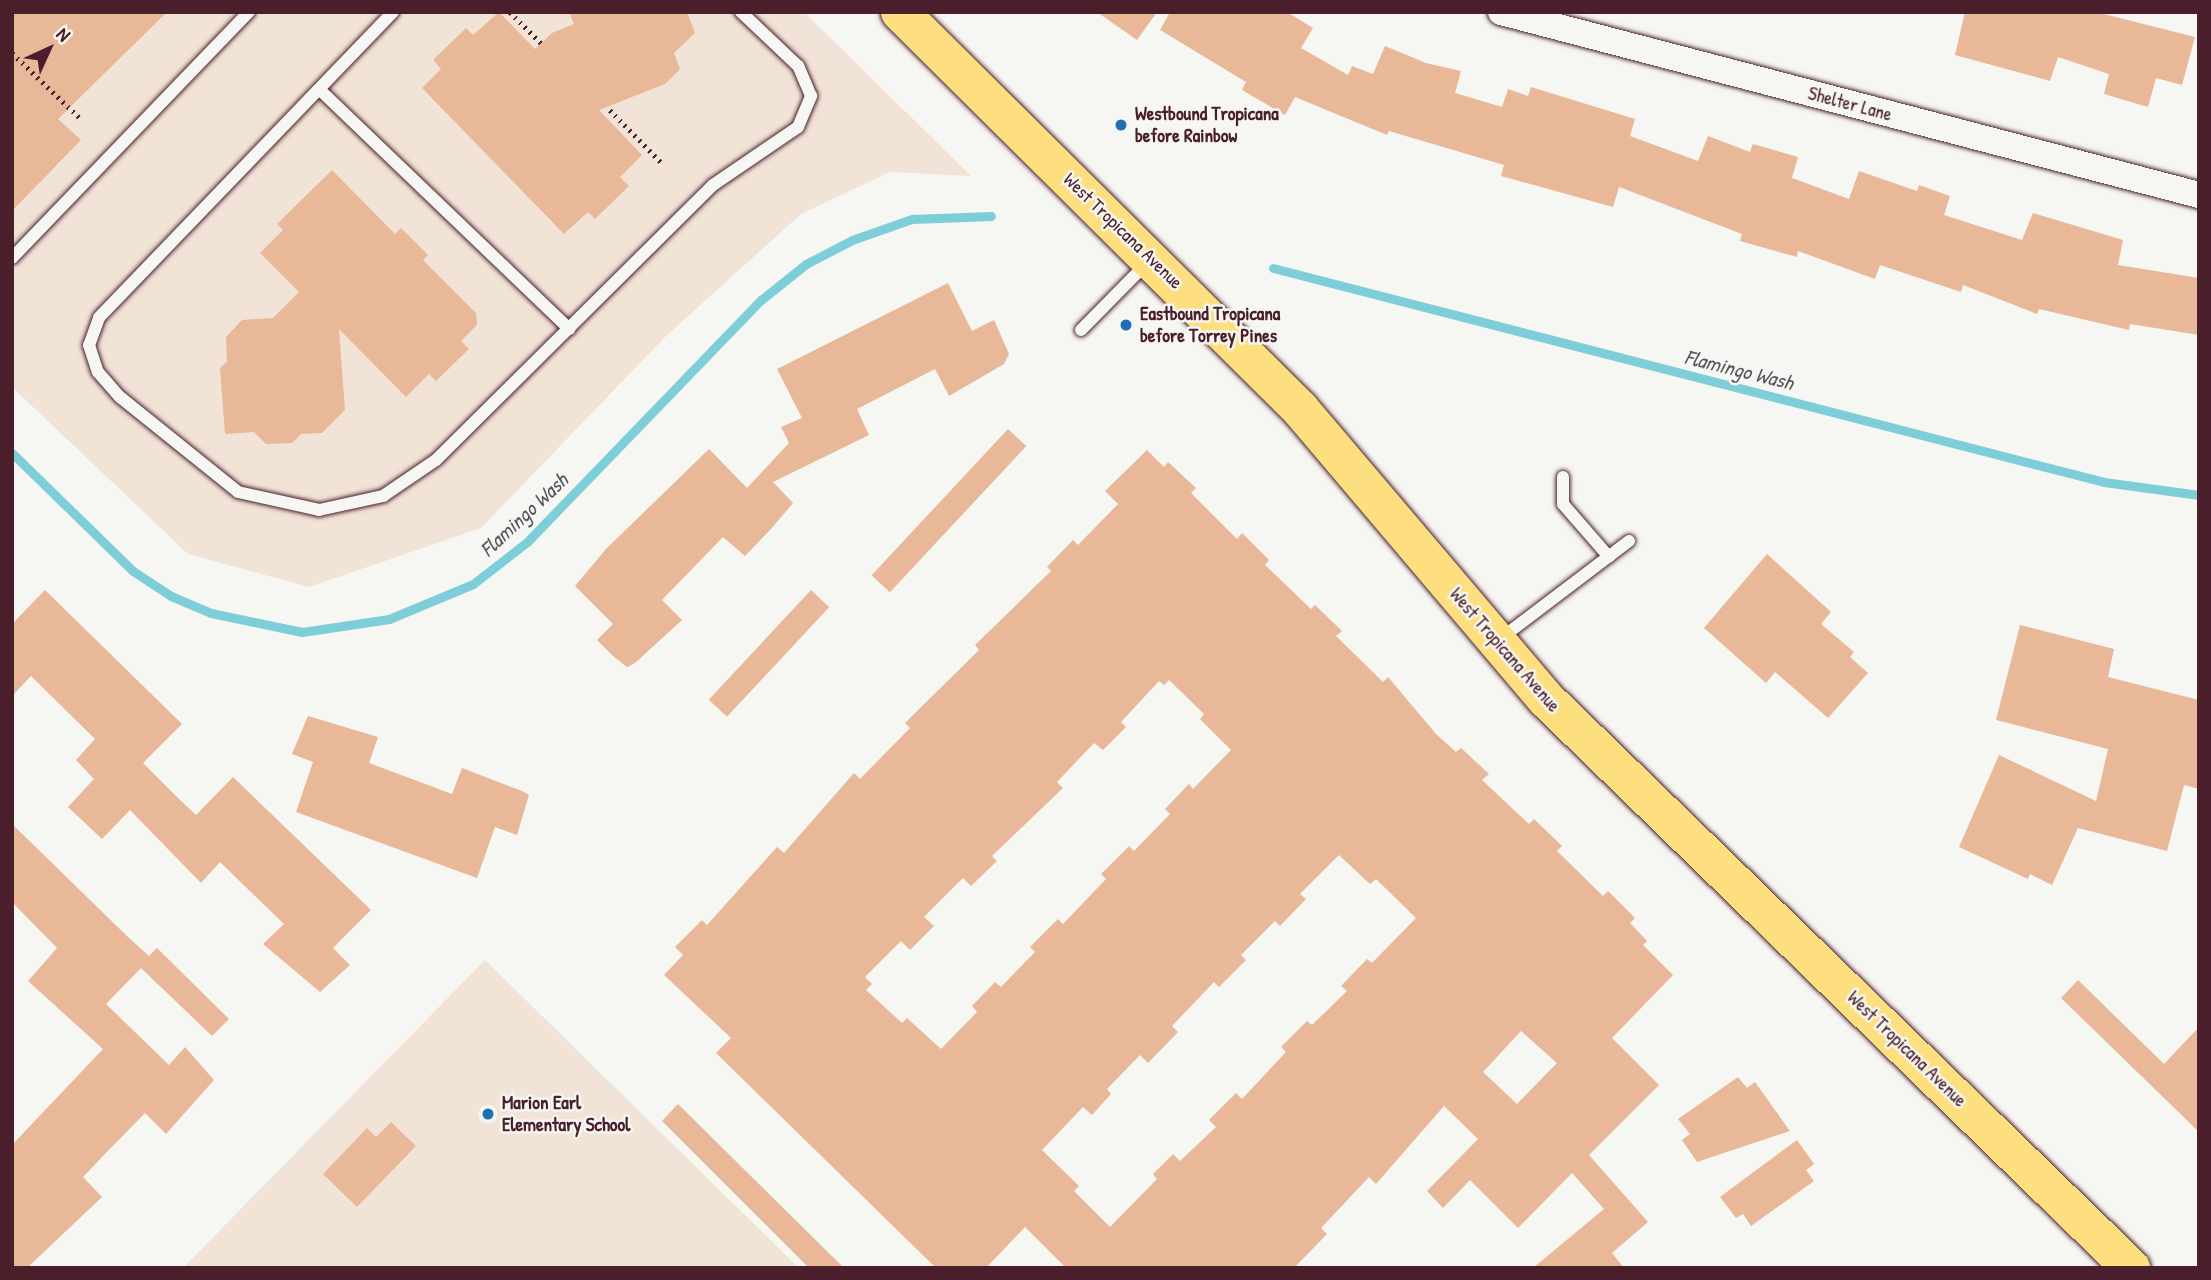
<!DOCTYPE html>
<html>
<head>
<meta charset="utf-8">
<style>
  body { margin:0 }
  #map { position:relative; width:2211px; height:1280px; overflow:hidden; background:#f6f6f2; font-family:"Patrick Hand",sans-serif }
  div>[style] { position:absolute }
  .built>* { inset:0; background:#f2e3d7 }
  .stream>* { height:9px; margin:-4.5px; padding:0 4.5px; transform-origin:4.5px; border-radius:4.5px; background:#7eceda }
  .building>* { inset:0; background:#e8b899; transform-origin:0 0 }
  .path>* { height:4.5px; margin-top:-2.25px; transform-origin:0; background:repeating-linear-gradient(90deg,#4a1f2b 0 2px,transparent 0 7px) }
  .roads { filter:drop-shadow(0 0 2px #4a1f2b) drop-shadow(0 0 2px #4a1f2b) }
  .lane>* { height:12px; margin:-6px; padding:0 6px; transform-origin:6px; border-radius:6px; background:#f6f6f2 }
  .street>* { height:26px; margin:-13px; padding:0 13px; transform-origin:13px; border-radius:13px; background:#f6f6f2 }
  .primary>* { height:38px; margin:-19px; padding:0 19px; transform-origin:19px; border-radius:19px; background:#fedf80 }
  .dots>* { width:19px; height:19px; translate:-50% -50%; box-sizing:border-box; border:4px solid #f6f6f2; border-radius:50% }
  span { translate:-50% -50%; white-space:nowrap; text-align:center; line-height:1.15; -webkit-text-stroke:5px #f6f6f2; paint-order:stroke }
  .street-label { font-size:19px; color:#4a1f2b }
  .poi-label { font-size:19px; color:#4a1f2b; font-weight:700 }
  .left { translate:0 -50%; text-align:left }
  .water-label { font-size:21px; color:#5a5460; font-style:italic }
  .frame { position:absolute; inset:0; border:14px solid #4a1f2b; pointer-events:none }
  .north { position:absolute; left:14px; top:14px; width:70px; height:70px; -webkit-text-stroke:5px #f6f6f2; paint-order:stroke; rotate:45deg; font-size:19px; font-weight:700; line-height:28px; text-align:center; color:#4a1f2b }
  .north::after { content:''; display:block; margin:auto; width:24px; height:32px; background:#4a1f2b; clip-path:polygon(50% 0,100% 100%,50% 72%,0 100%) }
</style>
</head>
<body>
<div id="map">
  <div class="built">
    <i style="clip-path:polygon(12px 12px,804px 12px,971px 176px,890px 172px,801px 214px,666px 336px,481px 528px,309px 587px,188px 554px,12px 387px)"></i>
    <i style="clip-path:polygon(485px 960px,799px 1268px,183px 1268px)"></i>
  </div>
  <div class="stream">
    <i style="left:1273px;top:268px;width:858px;rotate:14.44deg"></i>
    <i style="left:2104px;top:482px;width:96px;rotate:7.8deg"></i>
    <i style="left:12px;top:453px;width:169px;rotate:44.3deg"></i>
    <i style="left:133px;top:571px;width:45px;rotate:33.3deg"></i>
    <i style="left:171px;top:596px;width:43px;rotate:23deg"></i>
    <i style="left:211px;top:613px;width:93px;rotate:11.8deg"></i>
    <i style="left:302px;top:632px;width:88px;rotate:-8.5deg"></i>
    <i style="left:389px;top:619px;width:91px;rotate:-22.6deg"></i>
    <i style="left:473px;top:584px;width:68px;rotate:-37.9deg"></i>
    <i style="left:527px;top:542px;width:337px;rotate:-46deg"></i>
    <i style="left:761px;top:300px;width:58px;rotate:-38.7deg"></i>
    <i style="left:806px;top:264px;width:52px;rotate:-27.6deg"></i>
    <i style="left:852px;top:240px;width:64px;rotate:-19.3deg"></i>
    <i style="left:912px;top:219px;width:79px;rotate:-2.2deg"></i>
  </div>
  <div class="building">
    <i style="clip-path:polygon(12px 12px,167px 12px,58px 119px,81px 140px,12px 211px)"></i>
    <i style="clip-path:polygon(499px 12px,535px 49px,552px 33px,574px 24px,569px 12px,687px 12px,695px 33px,674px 53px,680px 69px,665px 84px,599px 110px,642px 155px,620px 177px,629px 186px,595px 219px,588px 212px,564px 234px,422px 88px,441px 69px,433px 60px,466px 28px,473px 35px)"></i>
    <i style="clip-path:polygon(1097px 12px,1157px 12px,1137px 40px)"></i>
    <i style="clip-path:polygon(1170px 12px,1287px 12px,1313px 28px,1301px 48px,1348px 75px,1352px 66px,1373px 74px,1385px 46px,1426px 63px,1461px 71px,1455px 93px,1502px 107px,1508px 89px,1528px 96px,1531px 87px,1635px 119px,1630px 136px,1698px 161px,1708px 136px,1750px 152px,1753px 144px,1798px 157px,1792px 178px,1849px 199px,1859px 171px,1917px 191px,1919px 185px,1950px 196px,1944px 215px,2022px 240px,2033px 213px,2123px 240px,2118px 265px,2199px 278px,2199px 335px,2130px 324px,2129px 330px,2039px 309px,2037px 314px,1963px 285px,1961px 292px,1880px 265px,1875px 279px,1798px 251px,1797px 257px,1740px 241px,1742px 234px,1619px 187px,1613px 207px,1501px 176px,1504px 165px,1389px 131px,1387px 135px,1295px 97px,1285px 115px,1242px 90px,1246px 82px,1160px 30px)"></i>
    <i style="clip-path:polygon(1965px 12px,2096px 12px,2195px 37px,2182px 85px,2156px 78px,2148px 107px,2104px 94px,2109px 74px,2058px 57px,2050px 81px,1955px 55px)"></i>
    <i style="clip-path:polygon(332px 170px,395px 234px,401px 228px,428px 255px,423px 260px,476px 313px,477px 325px,461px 341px,469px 349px,436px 381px,429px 374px,406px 397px,339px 329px,345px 410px,322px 433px,301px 434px,292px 443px,266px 444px,254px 432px,225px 434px,220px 368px,227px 362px,226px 337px,242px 320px,273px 318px,299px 292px,260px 253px,283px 230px,277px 224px)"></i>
    <i style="clip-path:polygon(948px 283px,972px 331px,994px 320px,1009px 354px,1004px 364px,949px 396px,935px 369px,857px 409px,869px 435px,773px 482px,793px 503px,771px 529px,745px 556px,723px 537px,662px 600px,682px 620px,635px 663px,627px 667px,613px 656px,597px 640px,613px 624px,575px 586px,606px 549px,709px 449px,747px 488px,789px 443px,781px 427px,802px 418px,777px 369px)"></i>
    <i style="left:1008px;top:429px;width:25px;height:200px;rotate:43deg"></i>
    <i style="clip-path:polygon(evenodd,1147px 450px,1164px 467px,1168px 462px,1196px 488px,1191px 493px,1237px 539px,1242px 533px,1269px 560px,1265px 565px,1311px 609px,1315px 605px,1342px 631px,1336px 636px,1383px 682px,1388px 677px,1436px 734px,1456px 752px,1461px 748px,1489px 774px,1482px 780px,1529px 824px,1534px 819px,1562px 846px,1557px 851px,1603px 896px,1608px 891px,1635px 918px,1630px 923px,1647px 941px,1643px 945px,1673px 975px,1612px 1038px,1659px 1085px,1589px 1155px,1648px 1222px,1612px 1253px,1624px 1268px,1533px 1268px,1604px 1209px,1572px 1173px,1518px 1228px,1470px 1180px,1443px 1208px,1427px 1191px,1478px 1139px,1444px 1106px,1376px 1184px,1369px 1177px,1321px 1228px,1327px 1234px,1294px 1268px,1066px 1268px,1025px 1227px,986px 1268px,936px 1268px,716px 1053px,731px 1038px,664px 975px,683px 955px,675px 947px,702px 920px,707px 925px,777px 847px,784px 853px,854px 773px,860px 779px,910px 728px,905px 723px,979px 650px,975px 645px,1051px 571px,1047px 567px,1073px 540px,1078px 545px,1118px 504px,1105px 491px,1147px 450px,1169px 680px,1204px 714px,1200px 719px,1231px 750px,1193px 789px,1189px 784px,1165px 809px,1170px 814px,1134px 851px,1129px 846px,1101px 874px,1106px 879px,1063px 924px,1058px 919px,1030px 947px,1035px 952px,1001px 987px,995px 982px,972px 1006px,977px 1012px,941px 1049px,907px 1018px,902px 1023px,866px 990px,872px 984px,865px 977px,901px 941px,910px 950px,934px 926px,924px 917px,963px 878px,971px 886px,997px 861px,992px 856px,1063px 788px,1057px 782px,1094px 743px,1103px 750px,1126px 727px,1121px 722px,1159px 681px,1164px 685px,1169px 680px,1147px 450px,1339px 855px,1370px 884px,1376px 879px,1416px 918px,1372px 963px,1367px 959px,1341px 986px,1347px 991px,1312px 1025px,1307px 1021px,1281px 1047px,1286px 1052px,1242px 1099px,1236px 1093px,1209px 1120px,1216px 1127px,1180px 1161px,1173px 1154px,1153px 1174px,1157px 1179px,1110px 1227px,1074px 1191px,1079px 1186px,1042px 1150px,1083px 1107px,1092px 1115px,1111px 1094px,1107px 1089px,1140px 1055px,1148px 1063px,1178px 1032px,1172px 1026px,1214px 982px,1219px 987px,1246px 960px,1241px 955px,1275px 921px,1280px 926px,1306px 899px,1300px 894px,1339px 855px,1147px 450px,1521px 1031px,1557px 1063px,1517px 1104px,1483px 1072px,1521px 1031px)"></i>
    <i style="clip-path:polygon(1767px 554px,1831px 612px,1821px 624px,1854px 652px,1850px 657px,1868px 673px,1828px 718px,1775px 672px,1766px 683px,1704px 628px)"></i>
    <i style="clip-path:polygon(45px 590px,182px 724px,143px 763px,179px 799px,196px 815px,233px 777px,371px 910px,333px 948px,350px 965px,320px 992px,263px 944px,284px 924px,220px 862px,201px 883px,130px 810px,102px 839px,68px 807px,94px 779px,76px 760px,95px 739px,31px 676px,12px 696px,12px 624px)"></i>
    <i style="left:811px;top:590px;width:25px;height:150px;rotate:43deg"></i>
    <i style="clip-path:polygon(2020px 625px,2114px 649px,2108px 677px,2199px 700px,2199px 789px,2184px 785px,2167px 851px,2078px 828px,2052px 885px,2030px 874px,2028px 879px,1959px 847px,1999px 755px,2096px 801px,2108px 749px,1996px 720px)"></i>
    <i style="clip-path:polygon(308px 716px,378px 737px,369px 763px,452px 794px,462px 768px,522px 791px,529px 795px,517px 835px,495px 827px,477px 878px,296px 812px,313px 762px,292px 754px)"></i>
    <i style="clip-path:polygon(12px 824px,128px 937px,149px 956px,157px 948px,229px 1019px,212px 1036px,141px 968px,106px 1004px,169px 1065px,185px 1047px,214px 1080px,166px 1134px,145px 1113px,104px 1155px,83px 1177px,102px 1197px,27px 1268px,12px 1268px,12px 1145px,103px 1049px,28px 981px,57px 948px,12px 902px)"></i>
    <i style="clip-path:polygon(2078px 980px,2164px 1064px,2199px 1027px,2199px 1132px,2061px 998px)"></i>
    <i style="clip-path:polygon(1738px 1077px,1747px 1088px,1755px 1082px,1790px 1131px,1697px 1162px,1682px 1140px,1690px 1134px,1678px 1119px)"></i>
    <i style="clip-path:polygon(678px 1104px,844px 1268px,809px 1268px,662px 1121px)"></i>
    <i style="clip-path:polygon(391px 1122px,416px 1146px,357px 1207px,323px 1174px,367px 1128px,376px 1137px)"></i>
    <i style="clip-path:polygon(1797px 1140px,1814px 1164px,1806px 1170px,1814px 1181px,1751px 1226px,1743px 1214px,1736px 1218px,1720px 1197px)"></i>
  </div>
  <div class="path">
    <i style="left:510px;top:12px;width:44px;rotate:45deg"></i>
    <i style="left:12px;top:53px;width:97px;rotate:43.7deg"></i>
    <i style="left:610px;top:110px;width:76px;rotate:45.5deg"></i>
  </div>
  <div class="roads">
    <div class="lane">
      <i style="left:393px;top:12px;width:424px;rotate:133.9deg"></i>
      <i style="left:99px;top:318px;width:29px;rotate:110deg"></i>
      <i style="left:89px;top:345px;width:28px;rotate:72deg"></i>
      <i style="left:98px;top:372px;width:33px;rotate:49deg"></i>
      <i style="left:120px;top:397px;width:151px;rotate:38.8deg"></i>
      <i style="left:238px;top:492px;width:83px;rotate:12.5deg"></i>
      <i style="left:319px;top:510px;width:66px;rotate:-12.3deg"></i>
      <i style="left:383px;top:496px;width:64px;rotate:-34.2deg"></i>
      <i style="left:436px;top:460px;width:390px;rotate:-44.8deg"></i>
      <i style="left:713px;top:185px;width:103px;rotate:-34.3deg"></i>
      <i style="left:798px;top:127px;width:34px;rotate:-67deg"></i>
      <i style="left:811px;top:96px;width:33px;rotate:-113deg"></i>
      <i style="left:798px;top:66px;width:79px;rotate:-136.5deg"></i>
      <i style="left:319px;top:89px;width:347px;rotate:43.8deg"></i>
      <i style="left:12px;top:258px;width:342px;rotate:-46.1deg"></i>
      <i style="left:1081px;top:330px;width:94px;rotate:-45.4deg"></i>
      <i style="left:1563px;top:477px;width:27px;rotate:90deg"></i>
      <i style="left:1563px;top:504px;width:70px;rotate:49deg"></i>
      <i style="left:1500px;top:639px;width:162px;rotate:-37.2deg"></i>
    </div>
    <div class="street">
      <i style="left:1501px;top:12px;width:722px;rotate:14.69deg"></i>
    </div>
    <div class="primary">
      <i style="left:900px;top:12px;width:564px;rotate:44.78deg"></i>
      <i style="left:1300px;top:409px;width:382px;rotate:49.7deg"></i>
      <i style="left:1547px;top:700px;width:815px;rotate:44.2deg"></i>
    </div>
  </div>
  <div class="dots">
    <i style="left:1121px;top:125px;background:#1f6fb2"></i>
    <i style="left:1126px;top:325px;background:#1f6fb2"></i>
    <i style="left:488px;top:1114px;background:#1f6fb2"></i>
  </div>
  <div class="street-label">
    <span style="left:1850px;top:104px;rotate:15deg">Shelter Lane</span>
    <span style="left:1123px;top:231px;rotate:44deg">West Tropicana Avenue</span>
    <span style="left:1505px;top:650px;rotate:49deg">West Tropicana Avenue</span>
    <span style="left:1907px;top:1049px;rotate:44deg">West Tropicana Avenue</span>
  </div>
  <div class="poi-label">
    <span class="left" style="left:1135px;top:125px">Westbound Tropicana<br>before Rainbow</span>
    <span class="left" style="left:1140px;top:325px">Eastbound Tropicana<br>before Torrey Pines</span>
    <span class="left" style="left:502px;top:1114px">Marion Earl<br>Elementary School</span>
  </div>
  <div class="water-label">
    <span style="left:1739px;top:370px;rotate:14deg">Flamingo Wash</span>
    <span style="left:524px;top:515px;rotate:-43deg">Flamingo Wash</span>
  </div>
  <div class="frame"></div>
  <div class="north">N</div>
</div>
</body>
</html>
